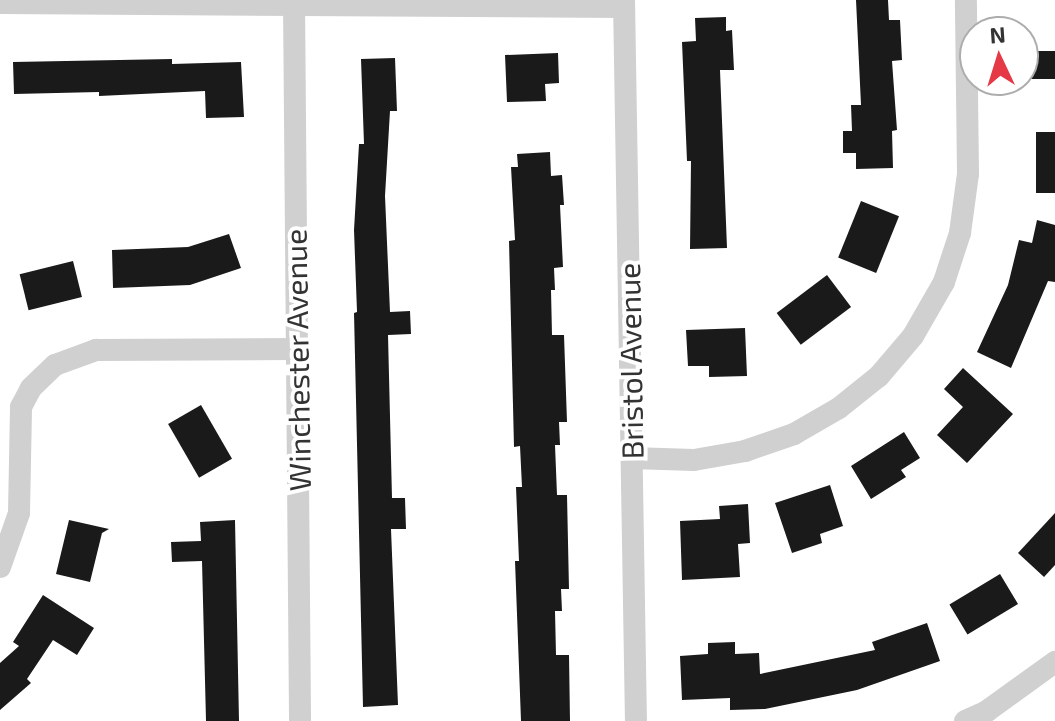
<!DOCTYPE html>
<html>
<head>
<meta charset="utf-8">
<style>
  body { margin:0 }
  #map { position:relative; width:1055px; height:721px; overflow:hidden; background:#fff; font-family:"Exo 2",sans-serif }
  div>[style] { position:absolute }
  .building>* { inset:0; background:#1a1a1a; transform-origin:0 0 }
  .minor>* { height:22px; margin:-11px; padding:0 11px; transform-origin:11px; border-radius:11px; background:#d0d0d0 }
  span { translate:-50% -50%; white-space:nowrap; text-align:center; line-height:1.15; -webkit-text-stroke:8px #fff; paint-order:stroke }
  .street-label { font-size:30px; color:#333 }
  .north { position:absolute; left:959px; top:16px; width:80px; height:80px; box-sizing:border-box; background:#fff; border:2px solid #adadad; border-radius:50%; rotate:356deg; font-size:22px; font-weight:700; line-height:32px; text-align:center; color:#333 }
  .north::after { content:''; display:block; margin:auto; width:28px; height:36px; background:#e63946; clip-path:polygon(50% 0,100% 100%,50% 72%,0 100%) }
</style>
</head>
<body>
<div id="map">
  <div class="building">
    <i style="clip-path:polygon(856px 0,888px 0,889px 20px,900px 20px,902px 60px,892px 61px,897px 130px,892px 131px,893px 168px,856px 169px,856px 153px,843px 153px,843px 131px,852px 131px,851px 105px,861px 105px)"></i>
    <i style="clip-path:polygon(726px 17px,726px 31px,732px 30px,734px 70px,720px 70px,727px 248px,690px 249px,691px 161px,687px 161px,682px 42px,696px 41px,695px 18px)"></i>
    <i style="left:1055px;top:51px;width:28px;height:28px;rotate:90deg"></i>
    <i style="clip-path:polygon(558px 53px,559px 83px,545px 84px,546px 101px,507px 102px,505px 55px)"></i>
    <i style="clip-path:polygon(395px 58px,397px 111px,390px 111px,385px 196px,390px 312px,410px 311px,411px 334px,388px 335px,392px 498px,405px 498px,406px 529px,391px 529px,398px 705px,363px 707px,354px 313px,357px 312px,354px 230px,359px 144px,364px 144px,361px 59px)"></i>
    <i style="clip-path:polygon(172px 59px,172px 64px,241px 62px,244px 117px,206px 118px,205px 91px,99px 96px,99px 92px,14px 94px,13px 62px)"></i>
    <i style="left:1036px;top:132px;width:19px;height:61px"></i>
    <i style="clip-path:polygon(550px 152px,551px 176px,562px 175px,564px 205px,560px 205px,563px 267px,554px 268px,555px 290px,551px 290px,552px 335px,564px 335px,567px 422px,559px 422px,560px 445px,555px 445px,557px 495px,567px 495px,569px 589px,561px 589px,562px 611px,555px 611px,556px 655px,569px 655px,570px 721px,521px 721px,515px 561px,519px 561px,516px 487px,522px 487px,520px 446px,514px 447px,509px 241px,515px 240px,511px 167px,518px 167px,517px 154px)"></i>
    <i style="left:861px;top:201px;width:41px;height:61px;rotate:22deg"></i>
    <i style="clip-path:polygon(1037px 220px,1055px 225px,1055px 282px,1048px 281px,1011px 368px,977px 352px,1008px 285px,1019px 240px,1032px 243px)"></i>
    <i style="clip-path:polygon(229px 234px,241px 268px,190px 285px,113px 288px,112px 250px,188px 247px)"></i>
    <i style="left:73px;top:261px;width:37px;height:55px;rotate:76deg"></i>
    <i style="left:827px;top:275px;width:40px;height:63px;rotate:53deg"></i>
    <i style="clip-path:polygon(745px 328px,747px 376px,709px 377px,709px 366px,688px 366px,686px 330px)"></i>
    <i style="clip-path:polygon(963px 368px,1013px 414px,967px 463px,937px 435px,963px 407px,944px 389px)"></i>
    <i style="left:201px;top:405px;width:62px;height:38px;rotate:60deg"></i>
    <i style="clip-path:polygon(904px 432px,920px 458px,901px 470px,906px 477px,871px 499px,851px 466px)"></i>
    <i style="clip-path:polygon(830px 485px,843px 526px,820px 534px,822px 543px,792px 553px,775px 503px)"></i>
    <i style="clip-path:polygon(748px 504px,750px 543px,738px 544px,740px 577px,682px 580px,680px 521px,720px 519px,719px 506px)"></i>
    <i style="clip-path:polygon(1055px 513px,1055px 565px,1044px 577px,1018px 553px)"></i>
    <i style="clip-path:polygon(69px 520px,109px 529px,102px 533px,90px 582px,56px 574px)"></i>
    <i style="clip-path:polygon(235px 520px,239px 721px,206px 721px,202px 561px,172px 562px,171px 542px,201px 541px,200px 522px)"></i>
    <i style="left:1000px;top:574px;width:35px;height:59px;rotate:59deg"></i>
    <i style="clip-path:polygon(43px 595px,94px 628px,77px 655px,53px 640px,27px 679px,31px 683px,0 710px,0 663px,19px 646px,13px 642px)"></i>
    <i style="clip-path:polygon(927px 623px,940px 661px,857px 690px,765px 709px,730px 710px,730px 698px,682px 700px,680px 656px,708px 654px,708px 643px,735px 642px,735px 654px,759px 653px,760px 674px,875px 650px,872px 642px)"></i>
  </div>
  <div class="minor">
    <i style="left:294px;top:0;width:721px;rotate:89.52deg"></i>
    <i style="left:624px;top:0;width:721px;rotate:89.05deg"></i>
    <i style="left:0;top:3px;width:624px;rotate:0.37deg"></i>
    <i style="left:631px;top:458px;width:63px;rotate:1.8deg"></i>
    <i style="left:694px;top:460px;width:52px;rotate:-10deg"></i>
    <i style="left:745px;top:451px;width:52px;rotate:-19.1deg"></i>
    <i style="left:794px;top:434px;width:52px;rotate:-30deg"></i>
    <i style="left:839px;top:408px;width:51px;rotate:-38.7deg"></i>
    <i style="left:879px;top:376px;width:52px;rotate:-49.6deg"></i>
    <i style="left:913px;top:336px;width:62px;rotate:-60.1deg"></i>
    <i style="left:944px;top:282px;width:52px;rotate:-71.9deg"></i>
    <i style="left:960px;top:233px;width:60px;rotate:-82.3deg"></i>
    <i style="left:968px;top:174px;width:174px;rotate:-90.7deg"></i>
    <i style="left:0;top:567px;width:57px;rotate:-70.6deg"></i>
    <i style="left:19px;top:513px;width:106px;rotate:-88.9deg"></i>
    <i style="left:21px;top:407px;width:21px;rotate:-62deg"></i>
    <i style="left:31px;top:388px;width:33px;rotate:-44deg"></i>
    <i style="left:55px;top:365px;width:44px;rotate:-20.1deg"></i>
    <i style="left:96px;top:350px;width:201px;rotate:-0.3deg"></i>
    <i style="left:965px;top:721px;width:24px;rotate:-24deg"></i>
    <i style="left:987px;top:711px;width:84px;rotate:-35.8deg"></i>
  </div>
  <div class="street-label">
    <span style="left:297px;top:360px;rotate:-91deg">Winchester Avenue</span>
    <span style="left:630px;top:361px;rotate:-91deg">Bristol Avenue</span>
  </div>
  <div class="north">N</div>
</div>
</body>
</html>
